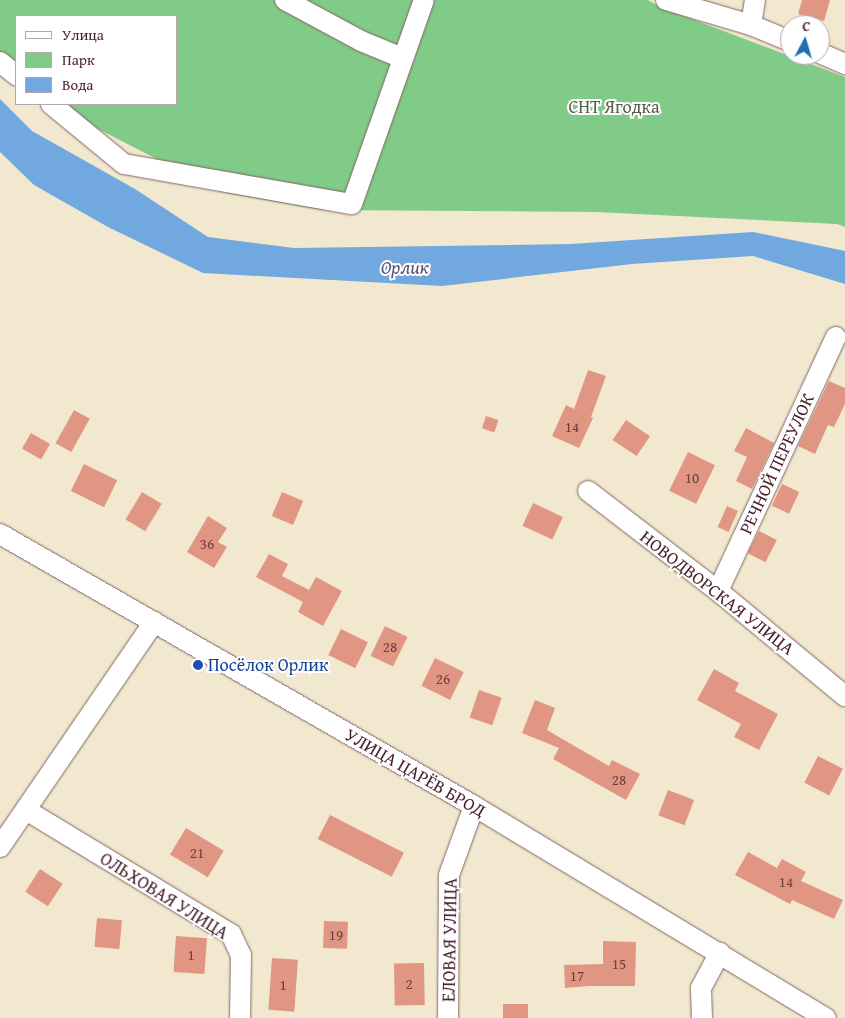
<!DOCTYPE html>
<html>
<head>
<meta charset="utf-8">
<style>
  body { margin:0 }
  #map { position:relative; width:845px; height:1018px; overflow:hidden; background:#f1e8cf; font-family:"Gentium Book Plus",serif }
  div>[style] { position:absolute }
  .green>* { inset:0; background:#80cb88 }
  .water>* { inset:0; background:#72a8e0 }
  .building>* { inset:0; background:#e19684; transform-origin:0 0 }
  .roads { filter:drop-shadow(0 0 1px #846564) drop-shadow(0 0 1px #846564) }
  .minor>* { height:20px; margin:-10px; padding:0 10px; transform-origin:10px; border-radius:10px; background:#fff }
  .dots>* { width:14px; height:14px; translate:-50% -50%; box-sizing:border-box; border:2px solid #fff; border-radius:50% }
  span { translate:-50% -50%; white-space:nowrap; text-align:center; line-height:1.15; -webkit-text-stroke:4px #fff; paint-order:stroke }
  .number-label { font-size:15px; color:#703d41 }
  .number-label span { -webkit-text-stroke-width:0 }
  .park-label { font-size:18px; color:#5d5b4c }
  .street-label { font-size:18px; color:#4a1f2b }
  .transit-label { font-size:18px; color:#164399 }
  .left { translate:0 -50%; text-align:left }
  .water-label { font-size:19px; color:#5a5673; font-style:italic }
  .legend { position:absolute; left:15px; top:15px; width:162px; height:90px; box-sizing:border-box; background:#fff; border:1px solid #b7a5aa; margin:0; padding:6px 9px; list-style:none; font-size:15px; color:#4a1f2b }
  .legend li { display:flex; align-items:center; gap:10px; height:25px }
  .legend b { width:25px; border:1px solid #b7a5aa }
  .north { position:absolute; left:780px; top:15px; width:50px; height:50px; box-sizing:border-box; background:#fff; border:1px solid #b7a5aa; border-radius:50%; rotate:6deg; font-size:14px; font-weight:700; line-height:20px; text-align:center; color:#4a1f2b }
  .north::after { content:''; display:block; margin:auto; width:18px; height:22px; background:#1f6fb2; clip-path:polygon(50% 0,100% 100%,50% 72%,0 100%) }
</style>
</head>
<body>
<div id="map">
  <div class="green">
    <i style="clip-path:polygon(0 0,648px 0,660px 7px,845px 77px,845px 227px,837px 224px,597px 212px,322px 210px,221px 192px,69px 114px,57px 104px,176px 104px,176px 16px,16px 16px,16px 67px,0 52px)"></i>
  </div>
  <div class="water">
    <i style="clip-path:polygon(0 99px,32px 131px,135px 189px,208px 237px,294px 248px,571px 244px,753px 232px,845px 251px,845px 284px,753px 256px,632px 264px,442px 286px,203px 273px,108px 227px,34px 185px,0 152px)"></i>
  </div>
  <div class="building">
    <i style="clip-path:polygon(802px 0,830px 0,824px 21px,798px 14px)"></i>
    <i style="clip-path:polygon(588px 370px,606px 376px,591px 417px,593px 418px,579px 448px,552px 436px,566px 405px,574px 409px)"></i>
    <i style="clip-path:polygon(829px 381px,845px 388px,845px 404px,834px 427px,828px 425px,815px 454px,798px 446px)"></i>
    <i style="left:74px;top:410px;width:18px;height:38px;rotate:29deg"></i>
    <i style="left:486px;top:416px;width:13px;height:13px;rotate:18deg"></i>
    <i style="left:626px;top:420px;width:29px;height:24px;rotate:34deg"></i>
    <i style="clip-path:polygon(746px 428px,774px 443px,752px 489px,736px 481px,747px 457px,734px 451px)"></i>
    <i style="left:31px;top:433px;width:22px;height:18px;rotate:30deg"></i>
    <i style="left:688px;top:452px;width:30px;height:43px;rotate:26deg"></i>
    <i style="left:84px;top:464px;width:37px;height:30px;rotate:26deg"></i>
    <i style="left:782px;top:484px;width:19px;height:24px;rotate:25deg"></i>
    <i style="left:142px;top:492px;width:23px;height:32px;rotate:31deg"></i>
    <i style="left:282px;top:492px;width:23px;height:26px;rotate:23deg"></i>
    <i style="left:533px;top:503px;width:33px;height:25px;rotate:25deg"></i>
    <i style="left:727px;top:506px;width:12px;height:23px;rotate:24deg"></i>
    <i style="clip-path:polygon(208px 516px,227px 528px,218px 542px,227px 547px,214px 568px,187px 552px)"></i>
    <i style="left:759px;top:531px;width:20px;height:25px;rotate:27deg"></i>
    <i style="clip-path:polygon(269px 554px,288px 564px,282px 576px,309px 590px,316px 577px,342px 591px,323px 626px,298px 612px,303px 602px,256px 577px)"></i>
    <i style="left:385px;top:626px;width:25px;height:33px;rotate:26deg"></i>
    <i style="left:341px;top:629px;width:30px;height:29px;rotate:26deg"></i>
    <i style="left:435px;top:658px;width:32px;height:31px;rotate:26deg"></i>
    <i style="clip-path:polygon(714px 669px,739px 683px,735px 691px,778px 714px,759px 750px,734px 737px,741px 724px,697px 700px)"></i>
    <i style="left:479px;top:690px;width:24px;height:29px;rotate:19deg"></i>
    <i style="clip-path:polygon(535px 700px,555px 708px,547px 730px,609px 766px,612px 760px,640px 774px,626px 800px,553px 759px,559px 748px,522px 733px)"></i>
    <i style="left:818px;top:756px;width:28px;height:30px;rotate:27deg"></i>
    <i style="left:668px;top:790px;width:28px;height:27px;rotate:21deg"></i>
    <i style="left:330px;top:815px;width:83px;height:27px;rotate:27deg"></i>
    <i style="left:186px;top:828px;width:44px;height:31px;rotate:31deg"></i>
    <i style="clip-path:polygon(748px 852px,777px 868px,782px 859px,806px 872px,801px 881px,843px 900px,834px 919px,792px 900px,790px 904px,735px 875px)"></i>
    <i style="left:40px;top:869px;width:27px;height:27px;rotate:33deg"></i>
    <i style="left:97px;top:918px;width:25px;height:29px;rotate:5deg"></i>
    <i style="left:324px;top:921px;width:24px;height:27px;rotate:2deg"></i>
    <i style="left:176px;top:936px;width:31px;height:36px;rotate:4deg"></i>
    <i style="clip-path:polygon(603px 941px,636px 942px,635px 986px,589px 986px,565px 988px,564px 965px,603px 964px)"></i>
    <i style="left:272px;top:958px;width:26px;height:52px;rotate:4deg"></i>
    <i style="left:424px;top:963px;width:42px;height:30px;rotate:89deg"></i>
    <i style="left:528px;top:1004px;width:14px;height:25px;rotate:90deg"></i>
  </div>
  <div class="roads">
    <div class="minor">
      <i style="left:285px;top:0;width:86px;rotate:28.3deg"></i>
      <i style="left:361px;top:41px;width:44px;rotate:22.5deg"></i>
      <i style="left:666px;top:0;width:89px;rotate:16.4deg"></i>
      <i style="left:751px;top:25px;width:42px;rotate:22.3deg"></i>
      <i style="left:751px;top:25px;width:25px;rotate:-81deg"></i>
      <i style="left:820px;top:53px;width:27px;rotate:24deg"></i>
      <i style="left:0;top:62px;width:21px;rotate:39deg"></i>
      <i style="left:51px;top:104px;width:94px;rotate:39.4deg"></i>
      <i style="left:124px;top:164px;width:231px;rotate:10deg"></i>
      <i style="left:352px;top:204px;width:216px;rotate:-70.6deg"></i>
      <i style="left:588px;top:491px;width:164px;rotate:37.6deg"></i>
      <i style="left:718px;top:591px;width:165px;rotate:39.6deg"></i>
      <i style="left:0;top:534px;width:546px;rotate:29.85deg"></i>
      <i style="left:474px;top:806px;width:411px;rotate:31.1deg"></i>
      <i style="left:718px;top:591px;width:280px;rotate:-65.1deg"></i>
      <i style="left:26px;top:810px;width:240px;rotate:31.2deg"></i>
      <i style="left:231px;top:934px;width:23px;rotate:65deg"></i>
      <i style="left:241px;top:955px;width:63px;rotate:90.9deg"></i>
      <i style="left:0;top:847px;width:273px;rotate:-55.6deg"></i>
      <i style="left:448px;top:1018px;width:143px;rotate:-89.6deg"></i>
      <i style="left:449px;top:875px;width:73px;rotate:-70.1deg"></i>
      <i style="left:702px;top:1018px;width:30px;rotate:-92deg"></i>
      <i style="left:701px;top:988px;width:40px;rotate:-62deg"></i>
    </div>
  </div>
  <div class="dots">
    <i style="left:198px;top:665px;background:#1a4fb4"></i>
  </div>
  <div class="number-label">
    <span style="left:572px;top:427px">14</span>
    <span style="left:692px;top:478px">10</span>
    <span style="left:207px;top:544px">36</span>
    <span style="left:390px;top:647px">28</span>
    <span style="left:443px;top:679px">26</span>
    <span style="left:619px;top:780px">28</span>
    <span style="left:197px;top:853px">21</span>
    <span style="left:786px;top:882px">14</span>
    <span style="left:336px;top:935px">19</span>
    <span style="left:191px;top:955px">1</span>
    <span style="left:619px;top:964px">15</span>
    <span style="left:577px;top:976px">17</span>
    <span style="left:409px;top:984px">2</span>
    <span style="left:283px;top:985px">1</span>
  </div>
  <div class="park-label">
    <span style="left:614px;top:107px">СНТ Ягодка</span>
  </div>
  <div class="street-label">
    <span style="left:777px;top:464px;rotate:-65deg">РЕЧНОЙ ПЕРЕУЛОК</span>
    <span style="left:717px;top:593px;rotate:38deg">НОВОДВОРСКАЯ УЛИЦА</span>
    <span style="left:415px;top:773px;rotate:30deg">УЛИЦА ЦАРЁВ БРОД</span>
    <span style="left:164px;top:896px;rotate:32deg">ОЛЬХОВАЯ УЛИЦА</span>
    <span style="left:450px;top:940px;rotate:-89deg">ЕЛОВАЯ УЛИЦА</span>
  </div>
  <div class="transit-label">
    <span class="left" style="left:208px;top:665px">Посёлок Орлик</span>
  </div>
  <div class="water-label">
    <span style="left:405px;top:268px">Орлик</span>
  </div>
  <ul class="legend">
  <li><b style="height:6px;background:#fff"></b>Улица</li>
  <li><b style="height:14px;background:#80cb88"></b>Парк</li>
  <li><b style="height:14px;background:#72a8e0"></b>Вода</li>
  </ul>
  <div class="north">С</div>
</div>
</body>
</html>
